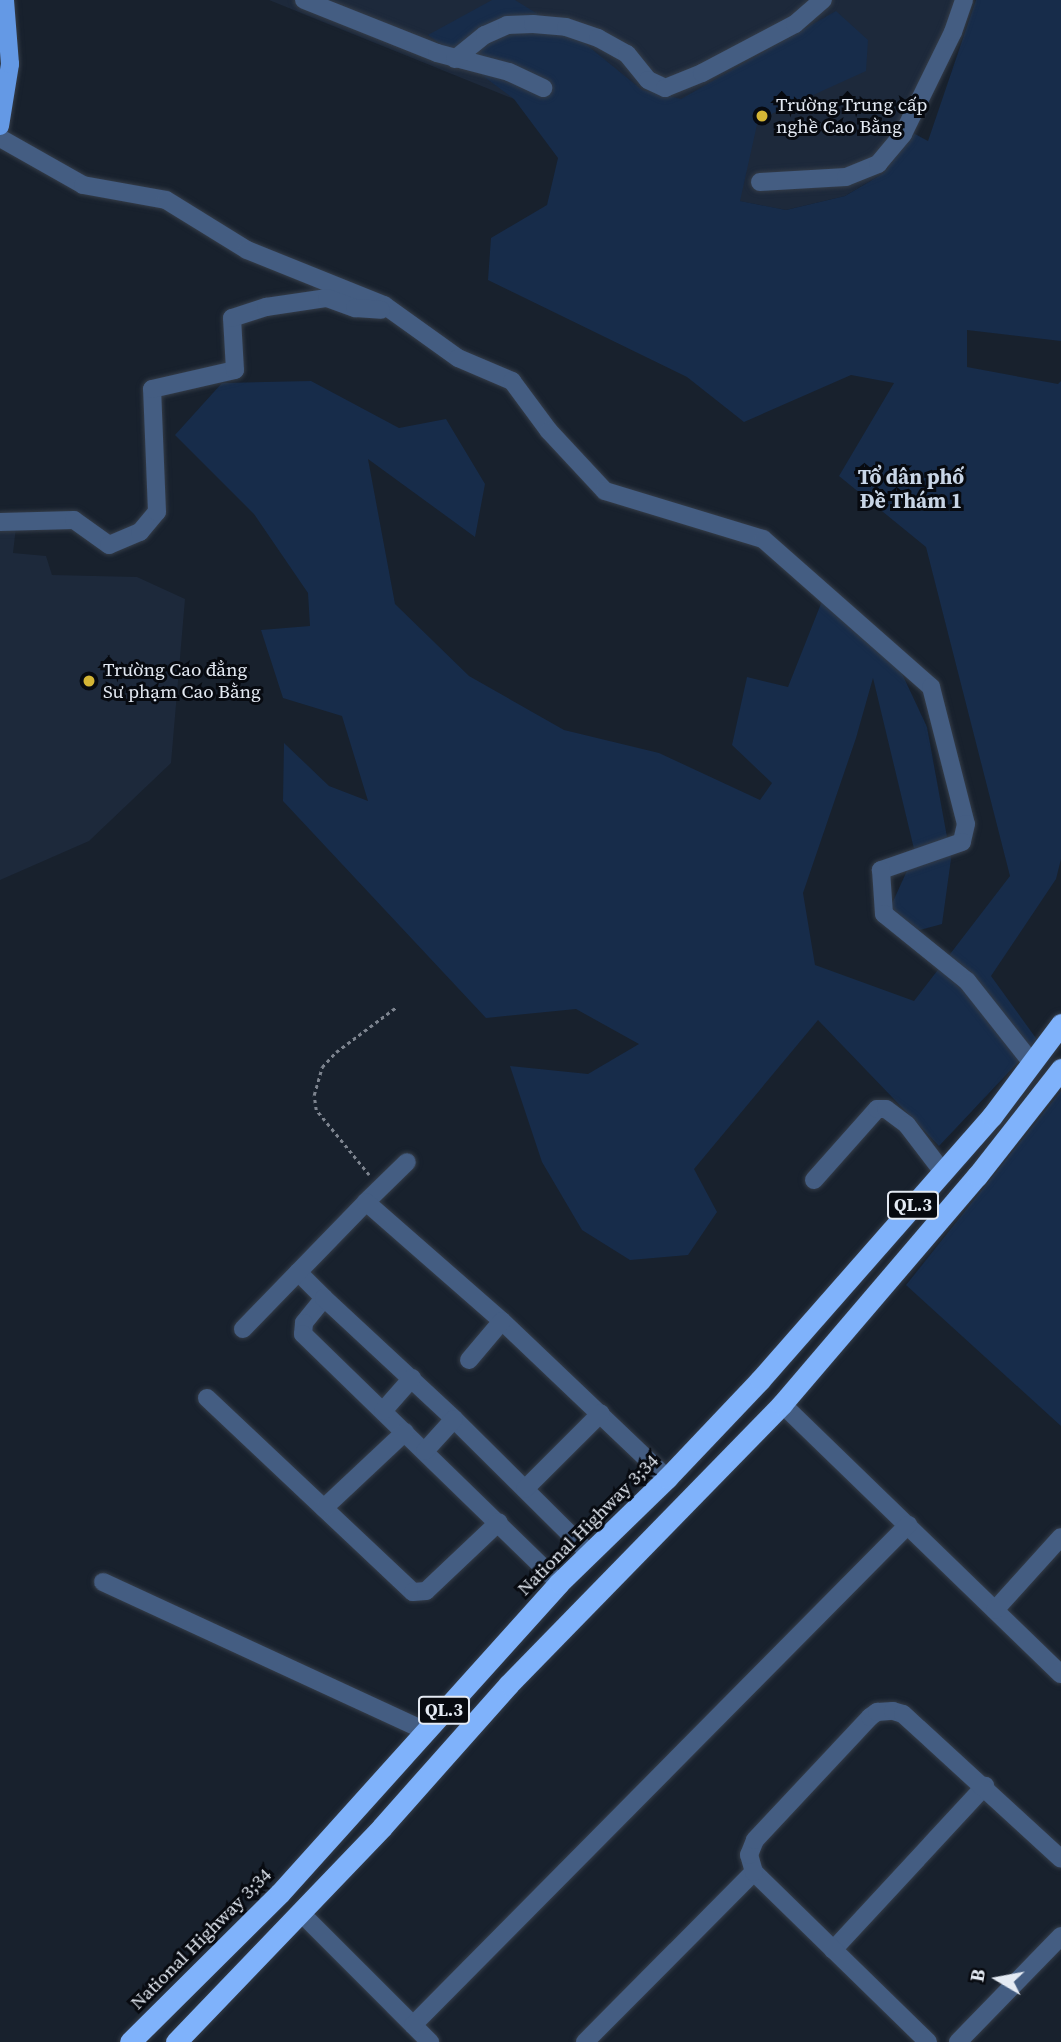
<!DOCTYPE html>
<html>
<head>
<meta charset="utf-8">
<style>
  body { margin:0 }
  #map { position:relative; width:1061px; height:2042px; overflow:hidden; background:#18212d; font-family:"Source Serif 4",serif }
  div>[style] { position:absolute }
  .built>* { inset:0; background:#1d293b }
  .green>* { inset:0; background:#172c4a }
  .path>* { height:2.5px; margin-top:-1.25px; transform-origin:0; background:repeating-linear-gradient(90deg,#7d848f 0 3.5px,transparent 0 7px) }
  .roads { filter:drop-shadow(0 0 2px #353d49) drop-shadow(0 0 2px #353d49) }
  .minor>* { height:18px; margin:-9px; padding:0 9px; transform-origin:9px; border-radius:9px; background:#445d82 }
  .major>* { height:18px; margin:-9px; padding:0 9px; transform-origin:9px; border-radius:9px; background:#6499e5 }
  .highway>* { height:21px; margin:-10.5px; padding:0 10.5px; transform-origin:10.5px; border-radius:10.5px; background:#7fb2fb }
  .dots>* { width:19px; height:19px; translate:-50% -50%; box-sizing:border-box; border:4px solid #070a10; border-radius:50% }
  span { translate:-50% -50%; white-space:nowrap; text-align:center; line-height:1.15; -webkit-text-stroke:6px #070a10; paint-order:stroke }
  .shield-label span { padding:2px 5px; background:#070a10; border:2px solid; border-radius:5px; -webkit-text-stroke-width:0 }
  .shield-label { font-size:18px; color:#e4eaf3; font-weight:700 }
  .poi-label { font-size:19px; color:#e4eaf3 }
  .left { translate:0 -50%; text-align:left }
  .street-label { font-size:19px; color:#e4eaf3 }
  .neighbourhood-label { font-size:21px; color:#c8d5e6; font-weight:700 }
  .north { position:absolute; left:963px; top:1944px; width:70px; height:70px; -webkit-text-stroke:5px #070a10; paint-order:stroke; rotate:280deg; font-size:19px; font-weight:700; line-height:28px; text-align:center; color:#e4eaf3 }
  .north::after { content:''; display:block; margin:auto; width:24px; height:32px; background:#e4eaf3; clip-path:polygon(50% 0,100% 100%,50% 72%,0 100%) }
</style>
</head>
<body>
<div id="map">
  <div class="built">
    <i style="clip-path:polygon(269px 0,968px 0,913px 133px,884px 173px,845px 196px,786px 210px,681px 190px,514px 99px)"></i>
    <i style="clip-path:polygon(0 525px,16px 527px,13px 553px,46px 556px,52px 575px,137px 577px,185px 599px,171px 763px,89px 841px,0 880px)"></i>
  </div>
  <div class="green">
    <i style="clip-path:polygon(492px 0,515px 0,583px 42px,642px 90px,681px 99px,836px 11px,868px 40px,866px 71px,758px 120px,740px 201px,786px 210px,845px 196px,884px 173px,913px 133px,928px 141px,976px 0,1061px 0,1061px 341px,967px 330px,967px 367px,1058px 384px,1061px 381px,1061px 859px,1056px 879px,991px 976px,1038px 1041px,939px 1146px,818px 1020px,694px 1169px,717px 1212px,688px 1255px,630px 1260px,582px 1230px,542px 1162px,510px 1066px,588px 1074px,639px 1044px,576px 1009px,486px 1018px,283px 801px,284px 743px,329px 786px,368px 801px,342px 716px,283px 698px,261px 630px,310px 626px,308px 593px,254px 514px,175px 435px,222px 383px,311px 381px,399px 428px,446px 419px,485px 484px,475px 537px,368px 459px,395px 604px,469px 676px,564px 730px,659px 753px,760px 800px,772px 783px,732px 745px,747px 677px,788px 687px,828px 586px,890px 648px,927px 727px,951px 859px,942px 924px,905px 934px,891px 906px,915px 853px,873px 678px,856px 738px,803px 893px,815px 965px,914px 1001px,1010px 876px,926px 547px,839px 476px,894px 383px,851px 375px,744px 422px,687px 377px,488px 280px,491px 238px,547px 205px,558px 158px,514px 99px,428px 35px)"></i>
    <i style="clip-path:polygon(1061px 1091px,1061px 1426px,906px 1285px)"></i>
  </div>
  <div class="path">
    <i style="left:369px;top:1175px;width:84px;rotate:-129.2deg"></i>
    <i style="left:316px;top:1110px;width:15px;rotate:-98deg"></i>
    <i style="left:314px;top:1095px;width:29px;rotate:-74deg"></i>
    <i style="left:322px;top:1067px;width:21px;rotate:-47deg"></i>
    <i style="left:336px;top:1052px;width:74px;rotate:-36.7deg"></i>
  </div>
  <div class="roads">
    <div class="minor">
      <i style="left:304px;top:0;width:143px;rotate:21.7deg"></i>
      <i style="left:437px;top:53px;width:74px;rotate:14.8deg"></i>
      <i style="left:509px;top:72px;width:38px;rotate:25deg"></i>
      <i style="left:455px;top:59px;width:38px;rotate:-39deg"></i>
      <i style="left:485px;top:35px;width:24px;rotate:-24deg"></i>
      <i style="left:507px;top:25px;width:26px;rotate:-2deg"></i>
      <i style="left:533px;top:24px;width:33px;rotate:5deg"></i>
      <i style="left:566px;top:27px;width:34px;rotate:19deg"></i>
      <i style="left:598px;top:38px;width:33px;rotate:29deg"></i>
      <i style="left:627px;top:54px;width:33px;rotate:51deg"></i>
      <i style="left:648px;top:80px;width:19px;rotate:25deg"></i>
      <i style="left:665px;top:88px;width:40px;rotate:-22deg"></i>
      <i style="left:702px;top:73px;width:105px;rotate:-27.8deg"></i>
      <i style="left:795px;top:24px;width:37px;rotate:-41deg"></i>
      <i style="left:0;top:138px;width:95px;rotate:29.5deg"></i>
      <i style="left:83px;top:185px;width:84px;rotate:10.2deg"></i>
      <i style="left:166px;top:200px;width:95px;rotate:31.7deg"></i>
      <i style="left:247px;top:250px;width:148px;rotate:21.9deg"></i>
      <i style="left:384px;top:305px;width:91px;rotate:35.6deg"></i>
      <i style="left:458px;top:358px;width:59px;rotate:23.1deg"></i>
      <i style="left:512px;top:381px;width:62px;rotate:53.5deg"></i>
      <i style="left:549px;top:431px;width:82px;rotate:47deg"></i>
      <i style="left:605px;top:491px;width:165px;rotate:16.9deg"></i>
      <i style="left:763px;top:539px;width:224px;rotate:41.4deg"></i>
      <i style="left:931px;top:687px;width:141px;rotate:75.7deg"></i>
      <i style="left:966px;top:824px;width:18px;rotate:103deg"></i>
      <i style="left:962px;top:842px;width:86px;rotate:160.9deg"></i>
      <i style="left:881px;top:870px;width:44px;rotate:86.1deg"></i>
      <i style="left:884px;top:914px;width:107px;rotate:38.9deg"></i>
      <i style="left:967px;top:981px;width:105px;rotate:51.6deg"></i>
      <i style="left:760px;top:182px;width:86px;rotate:-3.3deg"></i>
      <i style="left:846px;top:177px;width:35px;rotate:-22deg"></i>
      <i style="left:878px;top:164px;width:39px;rotate:-50deg"></i>
      <i style="left:903px;top:134px;width:114px;rotate:-63.9deg"></i>
      <i style="left:953px;top:32px;width:34px;rotate:-71deg"></i>
      <i style="left:0;top:522px;width:74px;rotate:-1.5deg"></i>
      <i style="left:74px;top:520px;width:43px;rotate:35.5deg"></i>
      <i style="left:109px;top:545px;width:34px;rotate:-23deg"></i>
      <i style="left:140px;top:532px;width:26px;rotate:-50deg"></i>
      <i style="left:157px;top:512px;width:123px;rotate:-92.3deg"></i>
      <i style="left:152px;top:389px;width:85px;rotate:-12.9deg"></i>
      <i style="left:235px;top:370px;width:52px;rotate:-93.3deg"></i>
      <i style="left:232px;top:318px;width:36px;rotate:-18deg"></i>
      <i style="left:266px;top:307px;width:62px;rotate:-8.4deg"></i>
      <i style="left:327px;top:298px;width:30px;rotate:20deg"></i>
      <i style="left:355px;top:308px;width:26px;rotate:4deg"></i>
      <i style="left:814px;top:1180px;width:95px;rotate:-48.4deg"></i>
      <i style="left:877px;top:1109px;width:9px"></i>
      <i style="left:886px;top:1109px;width:26px;rotate:37deg"></i>
      <i style="left:907px;top:1125px;width:58px;rotate:52.7deg"></i>
      <i style="left:366px;top:1202px;width:57px;rotate:-44.3deg"></i>
      <i style="left:298px;top:1272px;width:37px;rotate:45deg"></i>
      <i style="left:324px;top:1298px;width:32px;rotate:129deg"></i>
      <i style="left:304px;top:1323px;width:11px;rotate:95deg"></i>
      <i style="left:303px;top:1334px;width:357px;rotate:44.2deg"></i>
      <i style="left:324px;top:1298px;width:178px;rotate:42.9deg"></i>
      <i style="left:454px;top:1419px;width:190px;rotate:44.8deg"></i>
      <i style="left:243px;top:1329px;width:177px;rotate:-45.9deg"></i>
      <i style="left:366px;top:1202px;width:181px;rotate:41.2deg"></i>
      <i style="left:502px;top:1321px;width:228px;rotate:43.6deg"></i>
      <i style="left:469px;top:1360px;width:51px;rotate:-49.8deg"></i>
      <i style="left:207px;top:1398px;width:283px;rotate:43.3deg"></i>
      <i style="left:413px;top:1592px;width:13px;rotate:-4deg"></i>
      <i style="left:426px;top:1591px;width:100px;rotate:-43.4deg"></i>
      <i style="left:782px;top:1404px;width:388px;rotate:44.1deg"></i>
      <i style="left:383px;top:1411px;width:44px;rotate:-48.7deg"></i>
      <i style="left:425px;top:1451px;width:43px;rotate:-47.8deg"></i>
      <i style="left:525px;top:1489px;width:107px;rotate:-45deg"></i>
      <i style="left:324px;top:1508px;width:111px;rotate:-43.2deg"></i>
      <i style="left:103px;top:1582px;width:355px;rotate:24.8deg"></i>
      <i style="left:995px;top:1610px;width:98px;rotate:-47.9deg"></i>
      <i style="left:300px;top:1912px;width:184px;rotate:45deg"></i>
      <i style="left:833px;top:1950px;width:224px;rotate:-47.2deg"></i>
      <i style="left:413px;top:2025px;width:704px;rotate:-45.29deg"></i>
      <i style="left:585px;top:2042px;width:240px;rotate:-45.2deg"></i>
      <i style="left:928px;top:2042px;width:243px;rotate:-135.7deg"></i>
      <i style="left:754px;top:1872px;width:18px;rotate:-106deg"></i>
      <i style="left:749px;top:1855px;width:16px;rotate:-68deg"></i>
      <i style="left:755px;top:1840px;width:168px;rotate:-46.9deg"></i>
      <i style="left:870px;top:1717px;width:9px;rotate:-36deg"></i>
      <i style="left:877px;top:1712px;width:16px;rotate:-4deg"></i>
      <i style="left:893px;top:1711px;width:10px;rotate:17deg"></i>
      <i style="left:903px;top:1714px;width:214px;rotate:42.5deg"></i>
      <i style="left:958px;top:2042px;width:148px;rotate:-45.8deg"></i>
    </div>
    <div class="major">
      <i style="left:0;top:126px;width:63px;rotate:-80.8deg"></i>
      <i style="left:10px;top:64px;width:64px;rotate:-94.5deg"></i>
    </div>
    <div class="highway">
      <i style="left:130px;top:2042px;width:211px;rotate:-44.8deg"></i>
      <i style="left:280px;top:1893px;width:417px;rotate:-48deg"></i>
      <i style="left:559px;top:1583px;width:151px;rotate:-44.2deg"></i>
      <i style="left:667px;top:1478px;width:135px;rotate:-46.5deg"></i>
      <i style="left:760px;top:1380px;width:351px;rotate:-48.7deg"></i>
      <i style="left:992px;top:1116px;width:115px;rotate:-53.1deg"></i>
      <i style="left:176px;top:2042px;width:298px;rotate:-46.2deg"></i>
      <i style="left:382px;top:1827px;width:191px;rotate:-48.4deg"></i>
      <i style="left:509px;top:1684px;width:391px;rotate:-45.7deg"></i>
      <i style="left:782px;top:1404px;width:300px;rotate:-49.5deg"></i>
      <i style="left:977px;top:1176px;width:136px;rotate:-51.9deg"></i>
    </div>
  </div>
  <div class="dots">
    <i style="left:762px;top:116px;background:#d4b535"></i>
    <i style="left:89px;top:681px;background:#d4b535"></i>
  </div>
  <div class="shield-label">
    <span style="left:913px;top:1205px">QL.3</span>
    <span style="left:444px;top:1710px">QL.3</span>
  </div>
  <div class="poi-label">
    <span class="left" style="left:776px;top:116px">Trường Trung cấp<br>nghề Cao Bằng</span>
    <span class="left" style="left:103px;top:681px">Trường Cao đẳng<br>Sư phạm Cao Bằng</span>
  </div>
  <div class="street-label">
    <span style="left:588px;top:1525px;rotate:-45deg">National Highway 3;34</span>
    <span style="left:201px;top:1939px;rotate:-45deg">National Highway 3;34</span>
  </div>
  <div class="neighbourhood-label">
    <span style="left:911px;top:489px">Tổ dân phố<br>Đề Thám 1</span>
  </div>
  <div class="north">B</div>
</div>
</body>
</html>
